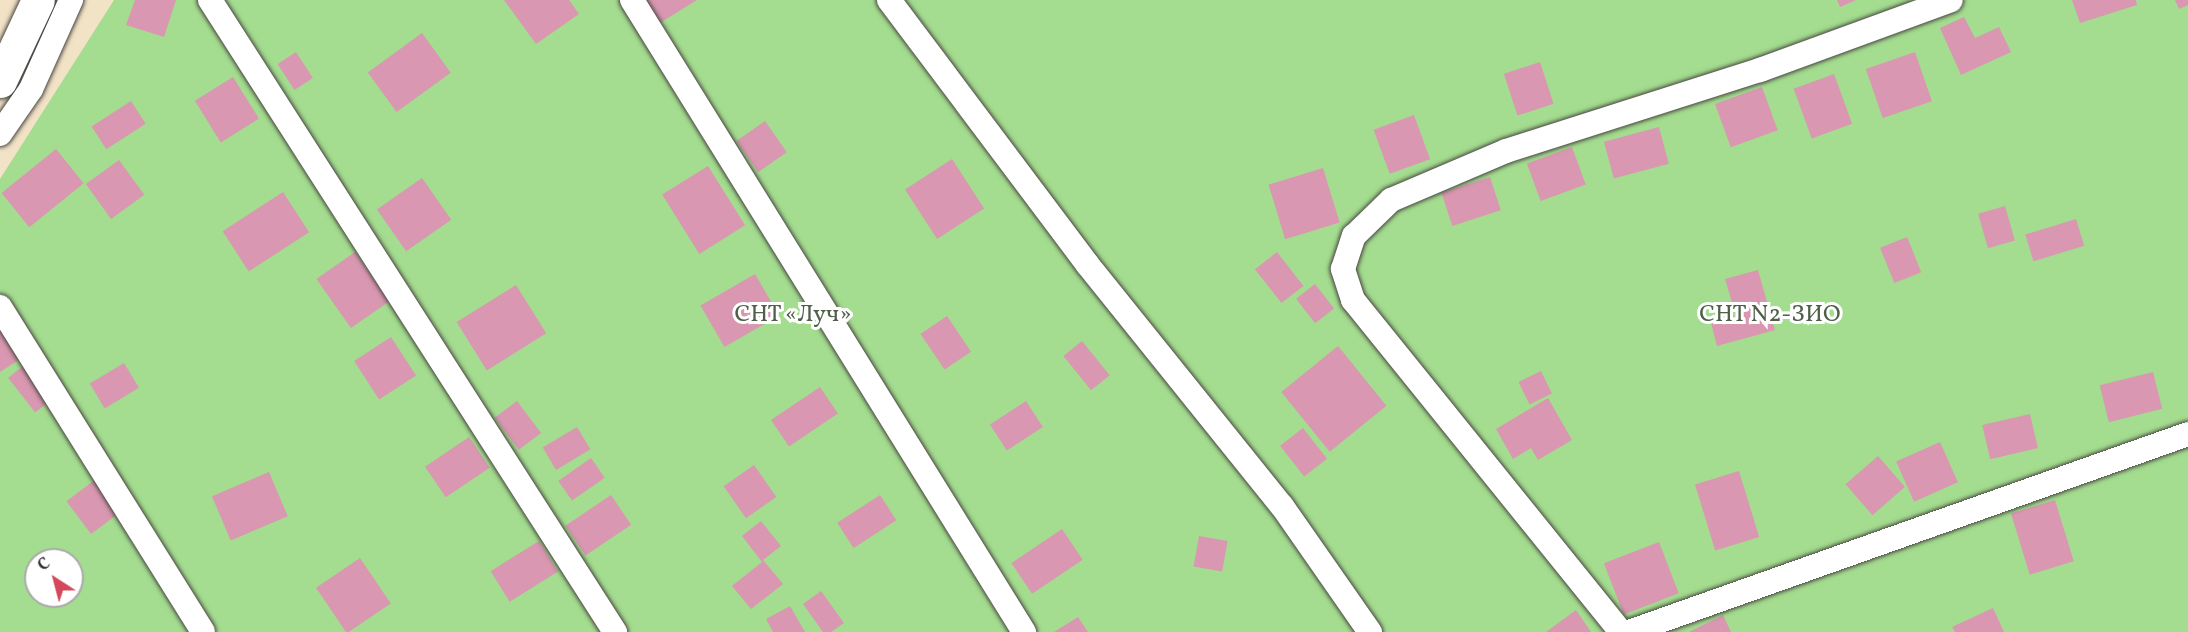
<!DOCTYPE html>
<html>
<head>
<meta charset="utf-8">
<style>
  body { margin:0 }
  #map { position:relative; width:2188px; height:632px; overflow:hidden; background:#f2e2c6; font-family:Vollkorn,serif }
  div>[style] { position:absolute }
  .green>* { inset:0; background:#a4dd8f }
  .building>* { inset:0; background:#d997b1; transform-origin:0 0 }
  .roads { filter:drop-shadow(0 0 2px #494642) drop-shadow(0 0 2px #494642) }
  .lane>* { height:24px; margin:-12px; padding:0 12px; transform-origin:12px; border-radius:12px; background:#fff }
  .street>* { height:33px; margin:-16.5px; padding:0 16.5px; transform-origin:16.5px; border-radius:16.5px; background:#fff }
  span { translate:-50% -50%; white-space:nowrap; text-align:center; line-height:1.15; -webkit-text-stroke:6px #fff; paint-order:stroke }
  .park-label { font-size:24px; color:#4f6049 }
  .north { position:absolute; left:24px; top:548px; width:60px; height:60px; box-sizing:border-box; background:#fff; border:2px solid #aaa; border-radius:50%; rotate:324deg; font-size:16px; font-weight:700; line-height:24px; text-align:center; color:#2b2b2b }
  .north::after { content:''; display:block; margin:auto; width:21px; height:27px; background:#d1495b; clip-path:polygon(50% 0,100% 100%,50% 72%,0 100%) }
</style>
</head>
<body>
<div id="map">
  <div class="green">
    <i style="clip-path:polygon(evenodd,114px 0,2188px 0,2188px 632px,0 632px,0 179px,114px 0,36px 560px,72px 560px,72px 596px,36px 596px,36px 560px)"></i>
  </div>
  <div class="building">
    <i style="clip-path:polygon(135px 0,176px 0,164px 37px,126px 25px)"></i>
    <i style="clip-path:polygon(504px 0,569px 0,579px 14px,536px 44px)"></i>
    <i style="clip-path:polygon(640px 0,697px 0,655px 26px)"></i>
    <i style="clip-path:polygon(1837px 0,1856px 0,1840px 7px)"></i>
    <i style="clip-path:polygon(2072px 0,2136px 0,2137px 5px,2080px 23px)"></i>
    <i style="clip-path:polygon(2175px 0,2188px 0,2188px 5px,2179px 9px)"></i>
    <i style="clip-path:polygon(1964px 17px,1975px 38px,1999px 27px,2011px 52px,1961px 75px,1940px 28px)"></i>
    <i style="left:422px;top:33px;width:49px;height:67px;rotate:54deg"></i>
    <i style="left:296px;top:52px;width:31px;height:22px;rotate:57deg"></i>
    <i style="left:1915px;top:52px;width:52px;height:52px;rotate:71deg"></i>
    <i style="left:1540px;top:62px;width:44px;height:38px;rotate:72deg"></i>
    <i style="left:1834px;top:74px;width:53px;height:43px;rotate:70deg"></i>
    <i style="left:233px;top:77px;width:49px;height:45px;rotate:58deg"></i>
    <i style="left:1762px;top:87px;width:46px;height:50px;rotate:70deg"></i>
    <i style="left:131px;top:101px;width:27px;height:47px;rotate:57deg"></i>
    <i style="left:1414px;top:115px;width:47px;height:43px;rotate:70deg"></i>
    <i style="left:765px;top:121px;width:38px;height:35px;rotate:55deg"></i>
    <i style="left:1659px;top:127px;width:38px;height:57px;rotate:75deg"></i>
    <i style="left:1572px;top:147px;width:40px;height:48px;rotate:70deg"></i>
    <i style="left:56px;top:149px;width:44px;height:70px;rotate:51deg"></i>
    <i style="left:952px;top:159px;width:59px;height:56px;rotate:57deg"></i>
    <i style="left:119px;top:160px;width:43px;height:41px;rotate:54deg"></i>
    <i style="left:708px;top:166px;width:70px;height:54px;rotate:58deg"></i>
    <i style="left:1323px;top:168px;width:57px;height:57px;rotate:73deg"></i>
    <i style="left:1490px;top:177px;width:35px;height:51px;rotate:72deg"></i>
    <i style="left:422px;top:178px;width:51px;height:55px;rotate:55deg"></i>
    <i style="left:283px;top:192px;width:48px;height:72px;rotate:57deg"></i>
    <i style="left:2005px;top:206px;width:36px;height:28px;rotate:74deg"></i>
    <i style="left:2076px;top:219px;width:28px;height:53px;rotate:73deg"></i>
    <i style="left:1907px;top:237px;width:38px;height:29px;rotate:68deg"></i>
    <i style="left:355px;top:252px;width:60px;height:47px;rotate:55deg"></i>
    <i style="left:1277px;top:252px;width:43px;height:28px;rotate:52deg"></i>
    <i style="clip-path:polygon(1758px 270px,1775px 330px,1717px 346px,1711px 323px,1736px 316px,1725px 279px)"></i>
    <i style="left:755px;top:274px;width:48px;height:63px;rotate:60deg"></i>
    <i style="left:1315px;top:284px;width:31px;height:24px;rotate:52deg"></i>
    <i style="left:516px;top:285px;width:57px;height:70px;rotate:58deg"></i>
    <i style="left:947px;top:316px;width:43px;height:32px;rotate:56deg"></i>
    <i style="clip-path:polygon(0 330px,20px 359px,0 372px)"></i>
    <i style="left:391px;top:337px;width:46px;height:44px;rotate:57deg"></i>
    <i style="left:1082px;top:341px;width:44px;height:24px;rotate:51deg"></i>
    <i style="left:1338px;top:346px;width:77px;height:73px;rotate:51deg"></i>
    <i style="left:27px;top:363px;width:44px;height:24px;rotate:52deg"></i>
    <i style="left:124px;top:363px;width:29px;height:40px;rotate:59deg"></i>
    <i style="left:1541px;top:371px;width:25px;height:25px;rotate:64deg"></i>
    <i style="left:2153px;top:372px;width:38px;height:55px;rotate:76deg"></i>
    <i style="left:820px;top:387px;width:32px;height:59px;rotate:56deg"></i>
    <i style="clip-path:polygon(1548px 398px,1572px 440px,1538px 460px,1531px 448px,1513px 459px,1496px 429px)"></i>
    <i style="left:517px;top:401px;width:40px;height:28px;rotate:53deg"></i>
    <i style="left:1026px;top:401px;width:31px;height:43px;rotate:57deg"></i>
    <i style="left:2030px;top:414px;width:35px;height:49px;rotate:77deg"></i>
    <i style="left:577px;top:427px;width:26px;height:40px;rotate:59deg"></i>
    <i style="left:1303px;top:428px;width:39px;height:29px;rotate:52deg"></i>
    <i style="left:469px;top:437px;width:37px;height:53px;rotate:56deg"></i>
    <i style="left:1940px;top:442px;width:44px;height:48px;rotate:66deg"></i>
    <i style="left:1878px;top:456px;width:41px;height:43px;rotate:49deg"></i>
    <i style="left:591px;top:458px;width:24px;height:40px;rotate:55deg"></i>
    <i style="left:754px;top:465px;width:39px;height:37px;rotate:55deg"></i>
    <i style="left:1739px;top:471px;width:69px;height:46px;rotate:73deg"></i>
    <i style="left:269px;top:472px;width:48px;height:62px;rotate:67deg"></i>
    <i style="left:100px;top:476px;width:41px;height:42px;rotate:53deg"></i>
    <i style="left:611px;top:495px;width:36px;height:55px;rotate:56deg"></i>
    <i style="left:880px;top:495px;width:30px;height:51px;rotate:57deg"></i>
    <i style="left:2055px;top:500px;width:64px;height:46px;rotate:73deg"></i>
    <i style="clip-path:polygon(761px 521px,781px 546px,763px 560px,783px 584px,751px 609px,732px 586px,762px 562px,742px 536px)"></i>
    <i style="left:1062px;top:529px;width:37px;height:61px;rotate:56deg"></i>
    <i style="left:1199px;top:536px;width:29px;height:31px;rotate:10deg"></i>
    <i style="left:539px;top:541px;width:36px;height:57px;rotate:58deg"></i>
    <i style="left:1659px;top:542px;width:55px;height:59px;rotate:69deg"></i>
    <i style="left:360px;top:558px;width:55px;height:53px;rotate:56deg"></i>
    <i style="clip-path:polygon(821px 591px,844px 623px,831px 632px,823px 632px,803px 604px)"></i>
    <i style="clip-path:polygon(790px 606px,805px 632px,773px 632px,766px 619px)"></i>
    <i style="clip-path:polygon(1993px 608px,2004px 632px,1955px 632px,1952px 627px)"></i>
    <i style="clip-path:polygon(1576px 610px,1591px 632px,1546px 632px)"></i>
    <i style="clip-path:polygon(1723px 615px,1731px 632px,1689px 632px)"></i>
    <i style="clip-path:polygon(1078px 617px,1088px 632px,1054px 632px)"></i>
  </div>
  <div class="roads">
    <div class="lane">
      <i style="left:210px;top:0;width:751px;rotate:57.35deg"></i>
      <i style="left:632px;top:0;width:744px;rotate:58.19deg"></i>
      <i style="left:889px;top:0;width:331px;rotate:53.1deg"></i>
      <i style="left:1088px;top:265px;width:309px;rotate:51.2deg"></i>
      <i style="left:1282px;top:506px;width:154px;rotate:55.1deg"></i>
      <i style="left:0;top:134px;width:55px;rotate:-55.4deg"></i>
      <i style="left:31px;top:89px;width:98px;rotate:-65.8deg"></i>
      <i style="left:0;top:307px;width:383px;rotate:58deg"></i>
      <i style="left:1621px;top:632px;width:427px;rotate:-128.9deg"></i>
      <i style="left:1353px;top:300px;width:33px;rotate:-108deg"></i>
      <i style="left:1343px;top:269px;width:35px;rotate:-72deg"></i>
      <i style="left:1354px;top:236px;width:52px;rotate:-44.2deg"></i>
      <i style="left:1391px;top:200px;width:125px;rotate:-23.1deg"></i>
      <i style="left:1506px;top:151px;width:267px;rotate:-17.7deg"></i>
      <i style="left:1760px;top:70px;width:203px;rotate:-20.1deg"></i>
      <i style="left:1629px;top:632px;width:593px;rotate:-19.5deg"></i>
    </div>
    <div class="street">
      <i style="left:0;top:81px;width:89px;rotate:-64.9deg"></i>
    </div>
  </div>
  <div class="park-label">
    <span style="left:793px;top:316px">СНТ «Луч»</span>
    <span style="left:1770px;top:316px">СНТ N2-ЗИО</span>
  </div>
  <div class="north">С</div>
</div>
</body>
</html>
